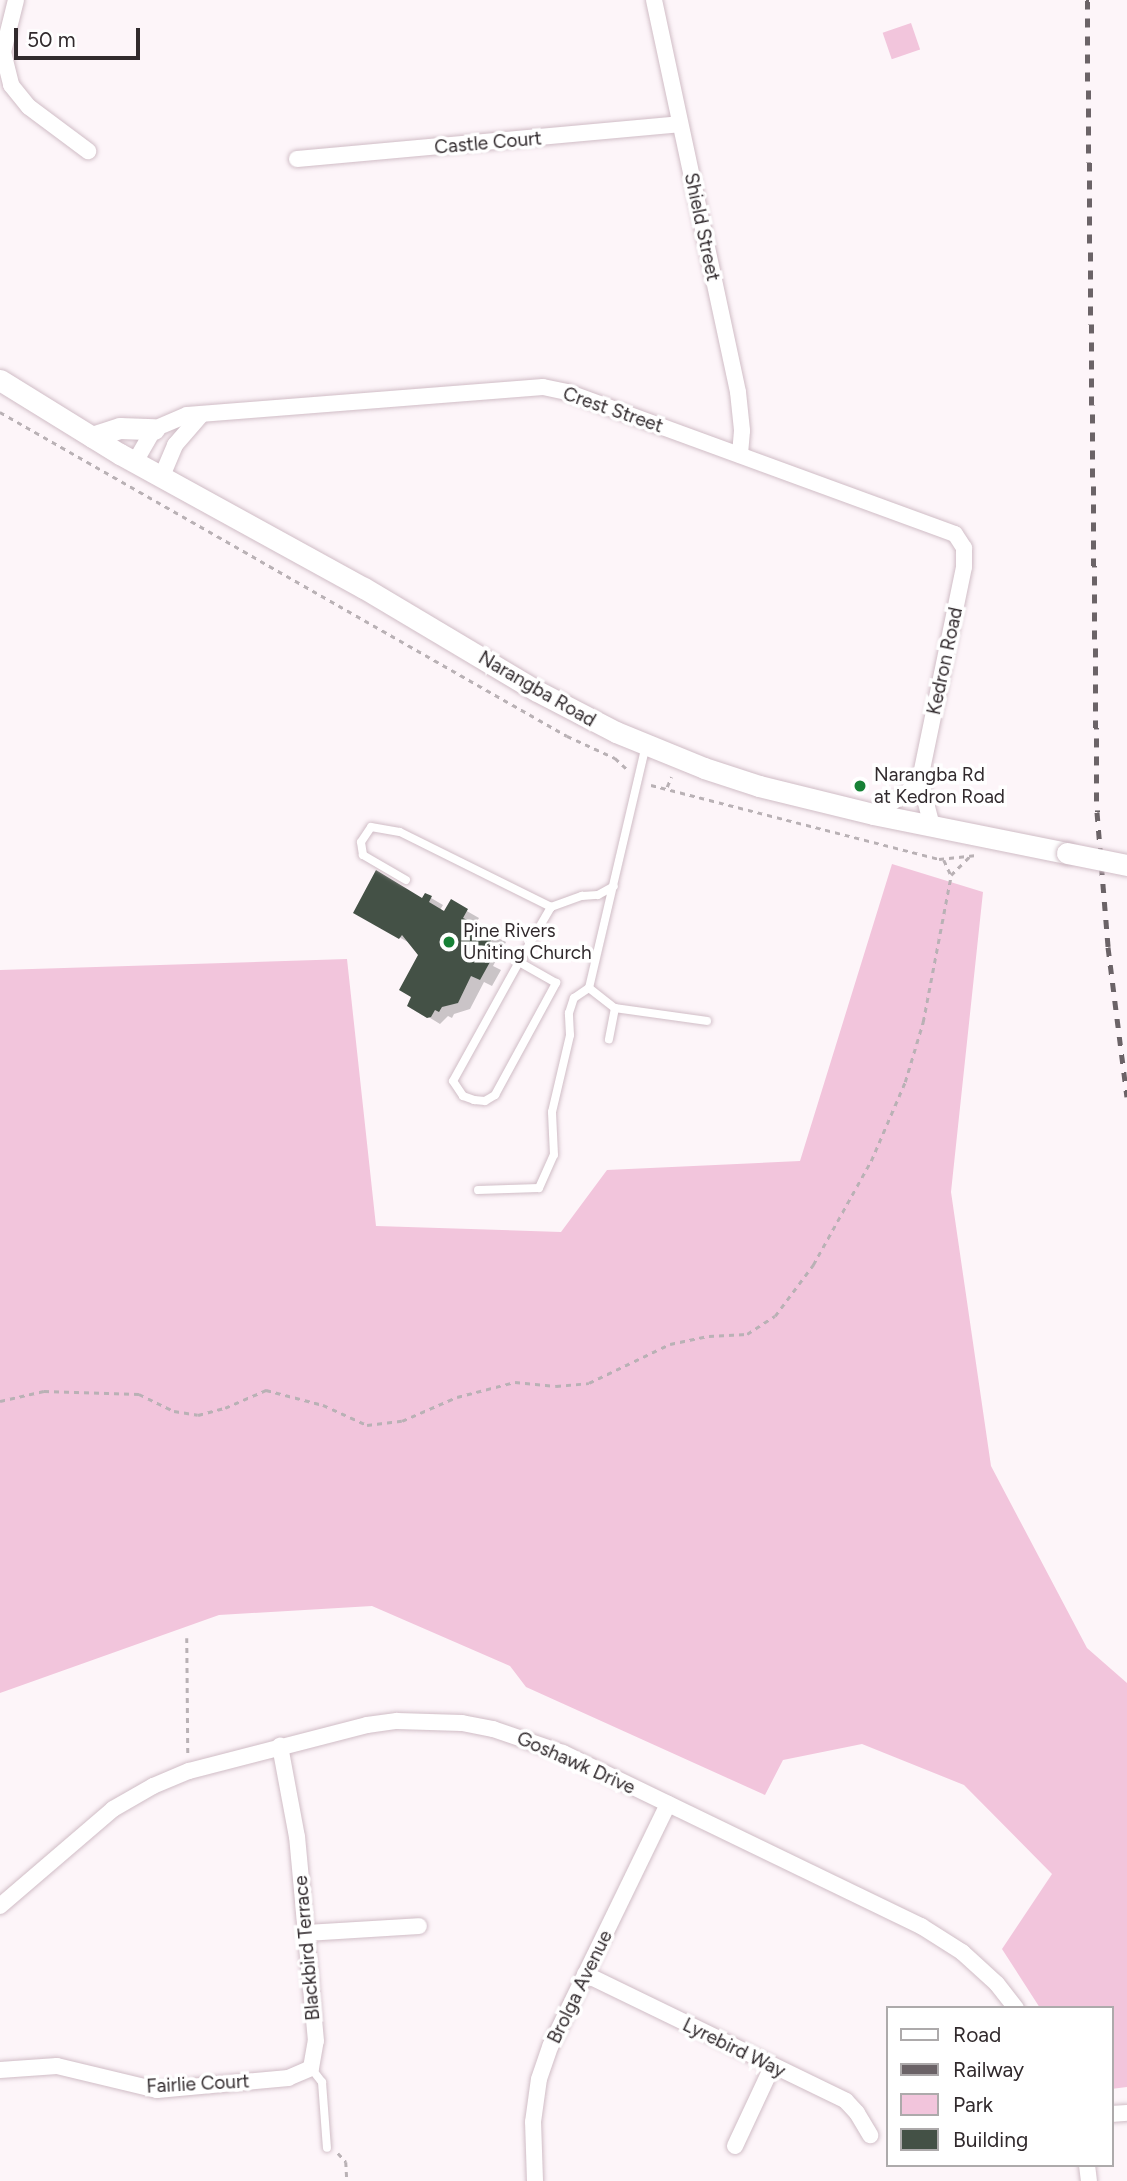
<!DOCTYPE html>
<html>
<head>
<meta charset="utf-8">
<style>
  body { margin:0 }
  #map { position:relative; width:1127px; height:2181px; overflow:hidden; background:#fdf5f9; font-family:Figtree,sans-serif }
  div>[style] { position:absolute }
  .green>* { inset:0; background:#f2c5dc; transform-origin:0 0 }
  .shadow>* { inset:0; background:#0003 }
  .building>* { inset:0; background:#445146 }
  .path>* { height:2.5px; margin-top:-1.25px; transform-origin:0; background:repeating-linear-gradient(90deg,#b9b1b5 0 5px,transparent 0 10px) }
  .roads { filter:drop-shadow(0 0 2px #d0bdc6) drop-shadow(0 0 2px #d0bdc6) }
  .service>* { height:8px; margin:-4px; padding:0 4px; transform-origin:4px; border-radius:4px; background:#fff }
  .minor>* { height:16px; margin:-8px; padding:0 8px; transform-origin:8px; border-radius:8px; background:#fff }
  .secondary>* { height:21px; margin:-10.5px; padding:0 10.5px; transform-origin:10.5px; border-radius:10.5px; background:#fff }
  .rail>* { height:5px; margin-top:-2.5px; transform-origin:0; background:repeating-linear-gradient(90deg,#6b6367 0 9px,transparent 0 18px) }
  .bridges { filter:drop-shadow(0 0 2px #d0bdc6) drop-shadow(0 0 2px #d0bdc6) }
  .secondary-bridge>* { height:21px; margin:-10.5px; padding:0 10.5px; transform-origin:10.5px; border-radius:10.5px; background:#fff }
  .dots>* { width:19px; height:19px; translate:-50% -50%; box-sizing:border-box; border:4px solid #fff; border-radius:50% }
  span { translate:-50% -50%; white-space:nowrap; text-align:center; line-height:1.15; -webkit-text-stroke:7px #fff; paint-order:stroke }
  .street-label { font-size:19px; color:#312a2d }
  .poi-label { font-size:19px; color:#312a2d }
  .left { translate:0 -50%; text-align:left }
  .legend { position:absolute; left:886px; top:2006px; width:228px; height:161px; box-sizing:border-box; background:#fff; border:2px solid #adaaab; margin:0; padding:9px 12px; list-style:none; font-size:21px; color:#312a2d }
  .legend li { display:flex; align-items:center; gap:14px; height:35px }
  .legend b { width:35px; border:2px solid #adaaab }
  .scale { position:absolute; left:14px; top:28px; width:126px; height:32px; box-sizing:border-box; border:4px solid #312a2d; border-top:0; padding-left:9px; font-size:21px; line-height:24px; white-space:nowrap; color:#312a2d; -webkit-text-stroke:5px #fff; paint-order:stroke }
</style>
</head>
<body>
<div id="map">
  <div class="green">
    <i style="left:911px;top:23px;width:28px;height:30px;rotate:71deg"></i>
    <i style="clip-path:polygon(892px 864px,983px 892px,951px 1192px,991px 1466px,1087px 1648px,1127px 1683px,1127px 2087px,1111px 2089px,1111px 2008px,1040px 2008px,1002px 1949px,1052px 1874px,964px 1785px,862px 1744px,783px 1760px,765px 1795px,526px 1687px,510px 1666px,372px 1606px,219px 1615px,0 1693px,0 970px,347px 959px,376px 1226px,561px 1232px,607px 1170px,800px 1161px)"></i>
  </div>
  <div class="shadow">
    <i style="clip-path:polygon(426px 895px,443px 905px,440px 910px,445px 913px,451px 902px,479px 918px,474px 926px,506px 942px,493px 966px,501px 970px,492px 986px,484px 982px,470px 1009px,454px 1014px,452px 1018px,448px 1016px,440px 1024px,409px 1005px,414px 996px,420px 954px,413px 945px,355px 912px,423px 900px)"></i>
  </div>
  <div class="building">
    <i style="clip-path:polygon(376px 870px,422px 898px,425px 893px,432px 896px,429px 902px,444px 911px,451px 899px,468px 909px,463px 918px,495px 933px,482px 957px,490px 962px,480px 980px,471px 976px,458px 1003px,442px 1007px,439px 1012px,435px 1010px,431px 1017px,427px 1018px,407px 1006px,411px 997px,399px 990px,418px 955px,402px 935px,399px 939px,353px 913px)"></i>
  </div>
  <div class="path">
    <i style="left:0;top:412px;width:653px;rotate:29.74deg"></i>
    <i style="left:567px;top:736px;width:53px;rotate:24.6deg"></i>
    <i style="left:615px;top:758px;width:18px;rotate:43deg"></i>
    <i style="left:651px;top:785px;width:297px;rotate:14.4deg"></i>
    <i style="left:939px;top:859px;width:38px;rotate:-6deg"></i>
    <i style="left:667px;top:787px;width:11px;rotate:-68deg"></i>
    <i style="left:944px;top:860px;width:17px;rotate:65deg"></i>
    <i style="left:0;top:1401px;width:45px;rotate:-12.8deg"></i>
    <i style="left:44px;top:1391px;width:95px;rotate:1.8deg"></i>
    <i style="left:139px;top:1394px;width:39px;rotate:26deg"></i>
    <i style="left:174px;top:1411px;width:24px;rotate:9deg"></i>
    <i style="left:198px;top:1415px;width:28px;rotate:-15deg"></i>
    <i style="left:225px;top:1408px;width:45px;rotate:-23.7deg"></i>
    <i style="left:266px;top:1390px;width:59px;rotate:14.7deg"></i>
    <i style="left:323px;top:1405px;width:48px;rotate:24.4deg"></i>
    <i style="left:367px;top:1425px;width:35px;rotate:-7deg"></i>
    <i style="left:402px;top:1421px;width:60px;rotate:-23.6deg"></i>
    <i style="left:457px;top:1397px;width:60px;rotate:-14.5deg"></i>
    <i style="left:515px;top:1382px;width:41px;rotate:5.6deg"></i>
    <i style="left:556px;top:1386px;width:33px;rotate:-5deg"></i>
    <i style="left:589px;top:1383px;width:90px;rotate:-25.7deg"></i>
    <i style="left:670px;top:1344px;width:40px;rotate:-12deg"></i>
    <i style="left:709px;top:1336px;width:38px;rotate:-3deg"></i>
    <i style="left:747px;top:1334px;width:33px;rotate:-33deg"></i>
    <i style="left:775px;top:1316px;width:64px;rotate:-53.3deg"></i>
    <i style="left:813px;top:1265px;width:119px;rotate:-60.9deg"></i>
    <i style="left:871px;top:1161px;width:86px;rotate:-66.7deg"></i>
    <i style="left:905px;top:1082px;width:63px;rotate:-73.3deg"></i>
    <i style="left:923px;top:1022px;width:150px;rotate:-79.2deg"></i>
    <i style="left:951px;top:875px;width:27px;rotate:-45deg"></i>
    <i style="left:187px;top:1638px;width:116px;rotate:89.5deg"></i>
    <i style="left:338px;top:2153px;width:12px;rotate:48deg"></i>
    <i style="left:346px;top:2162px;width:19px;rotate:87deg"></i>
  </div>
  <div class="roads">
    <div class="service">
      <i style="left:406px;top:880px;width:50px;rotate:-149.8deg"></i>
      <i style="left:363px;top:855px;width:13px;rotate:-99deg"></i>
      <i style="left:361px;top:842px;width:18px;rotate:-56deg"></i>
      <i style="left:371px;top:827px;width:29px;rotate:10deg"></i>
      <i style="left:400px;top:832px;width:169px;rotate:26.4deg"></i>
      <i style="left:519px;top:962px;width:136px;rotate:119deg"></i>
      <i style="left:453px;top:1081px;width:18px;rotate:56deg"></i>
      <i style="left:463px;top:1096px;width:12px;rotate:20deg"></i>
      <i style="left:474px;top:1100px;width:11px;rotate:5deg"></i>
      <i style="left:485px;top:1101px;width:12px;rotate:-31deg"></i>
      <i style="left:495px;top:1095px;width:128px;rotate:-61.4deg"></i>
      <i style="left:556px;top:983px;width:43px;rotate:-150.4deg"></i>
      <i style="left:519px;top:962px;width:64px;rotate:-59.8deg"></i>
      <i style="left:551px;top:907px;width:33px;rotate:-20deg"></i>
      <i style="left:582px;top:896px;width:16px;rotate:-4deg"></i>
      <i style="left:598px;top:895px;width:18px;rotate:-29deg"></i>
      <i style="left:589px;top:988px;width:33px;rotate:38deg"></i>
      <i style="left:615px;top:1008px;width:32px;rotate:101deg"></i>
      <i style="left:615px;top:1008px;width:93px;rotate:8deg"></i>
      <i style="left:478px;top:1190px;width:61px;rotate:-1.9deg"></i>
      <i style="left:539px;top:1188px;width:36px;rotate:-66deg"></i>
      <i style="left:554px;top:1155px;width:43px;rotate:-92.7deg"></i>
      <i style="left:552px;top:1112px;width:79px;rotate:-76.8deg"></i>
      <i style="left:570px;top:1035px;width:22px;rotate:-93deg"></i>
      <i style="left:569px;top:1013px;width:16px;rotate:-72deg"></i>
      <i style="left:574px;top:998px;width:18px;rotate:-34deg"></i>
      <i style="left:589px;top:988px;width:250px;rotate:-76.8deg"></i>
      <i style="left:311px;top:2068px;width:18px;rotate:52deg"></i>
      <i style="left:322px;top:2082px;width:66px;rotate:85.7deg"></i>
    </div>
    <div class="minor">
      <i style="left:16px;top:0;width:54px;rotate:104deg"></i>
      <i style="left:3px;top:52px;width:34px;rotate:76deg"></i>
      <i style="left:11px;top:85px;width:28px;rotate:51deg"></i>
      <i style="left:29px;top:107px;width:74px;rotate:36.7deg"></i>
      <i style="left:654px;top:0;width:401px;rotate:77.9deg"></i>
      <i style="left:738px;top:392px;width:39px;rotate:84deg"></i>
      <i style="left:742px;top:431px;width:24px;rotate:95deg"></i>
      <i style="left:297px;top:159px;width:384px;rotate:-5.2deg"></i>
      <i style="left:135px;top:462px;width:38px;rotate:-60deg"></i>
      <i style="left:154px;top:429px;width:36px;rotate:-23deg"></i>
      <i style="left:187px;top:415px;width:357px;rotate:-4.5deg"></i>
      <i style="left:543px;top:387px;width:25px;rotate:12deg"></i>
      <i style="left:567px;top:392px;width:413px;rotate:20.1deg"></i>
      <i style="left:955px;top:534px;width:17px;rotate:57deg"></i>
      <i style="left:964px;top:548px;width:19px;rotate:90deg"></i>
      <i style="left:964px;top:567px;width:217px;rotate:101.7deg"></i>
      <i style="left:920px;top:780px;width:48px;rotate:75.4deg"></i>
      <i style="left:162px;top:476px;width:34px;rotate:-67deg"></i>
      <i style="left:175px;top:445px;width:40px;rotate:-49deg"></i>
      <i style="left:873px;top:814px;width:36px;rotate:-32deg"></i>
      <i style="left:904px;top:795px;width:22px;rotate:-43deg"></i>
      <i style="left:0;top:1906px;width:149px;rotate:-40.6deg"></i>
      <i style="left:113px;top:1809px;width:46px;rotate:-29.9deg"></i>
      <i style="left:153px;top:1786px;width:39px;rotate:-23deg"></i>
      <i style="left:189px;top:1771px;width:184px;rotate:-14.5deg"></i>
      <i style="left:367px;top:1725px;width:30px;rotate:-8deg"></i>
      <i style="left:397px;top:1721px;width:65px;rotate:1.8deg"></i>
      <i style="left:462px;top:1723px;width:32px;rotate:11deg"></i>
      <i style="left:493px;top:1729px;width:74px;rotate:18.9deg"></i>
      <i style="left:563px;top:1753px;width:398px;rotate:25.8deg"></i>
      <i style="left:921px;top:1926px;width:49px;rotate:32.4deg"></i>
      <i style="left:962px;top:1952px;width:47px;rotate:42.4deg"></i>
      <i style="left:997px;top:1984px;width:31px;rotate:52deg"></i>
      <i style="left:306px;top:1933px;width:113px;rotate:-3.5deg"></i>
      <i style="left:585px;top:1974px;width:290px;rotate:25.9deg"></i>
      <i style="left:846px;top:2101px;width:16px;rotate:47deg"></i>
      <i style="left:857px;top:2113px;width:26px;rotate:59deg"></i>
      <i style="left:0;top:2070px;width:57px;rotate:-4deg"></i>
      <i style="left:57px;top:2066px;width:103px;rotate:13.5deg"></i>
      <i style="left:157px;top:2090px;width:132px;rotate:-5.2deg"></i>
      <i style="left:288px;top:2078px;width:25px;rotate:-23deg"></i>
      <i style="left:311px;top:2068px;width:27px;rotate:-80deg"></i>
      <i style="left:316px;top:2041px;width:205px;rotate:-95.3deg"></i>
      <i style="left:297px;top:1837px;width:93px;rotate:-100.6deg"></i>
      <i style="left:1111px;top:2114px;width:16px;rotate:-4deg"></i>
      <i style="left:735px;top:2146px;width:87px;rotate:-64.9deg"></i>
      <i style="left:1087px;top:2165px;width:16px;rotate:83deg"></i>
      <i style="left:535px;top:2181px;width:59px;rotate:-91.9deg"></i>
      <i style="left:533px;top:2122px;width:43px;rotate:-82.1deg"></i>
      <i style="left:539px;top:2079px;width:36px;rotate:-71deg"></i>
      <i style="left:551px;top:2045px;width:268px;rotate:-64.1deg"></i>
    </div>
    <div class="secondary">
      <i style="left:0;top:380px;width:141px;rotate:31.7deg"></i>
      <i style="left:120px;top:454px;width:278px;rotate:28.8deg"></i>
      <i style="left:364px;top:588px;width:201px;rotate:30.8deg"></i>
      <i style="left:537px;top:691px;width:89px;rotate:27.4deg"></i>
      <i style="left:616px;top:732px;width:95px;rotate:22.2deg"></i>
      <i style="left:704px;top:768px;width:58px;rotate:18.1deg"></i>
      <i style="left:759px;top:786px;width:117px;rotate:13.8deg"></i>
      <i style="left:873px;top:814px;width:198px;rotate:11.4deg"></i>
      <i style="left:92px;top:437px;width:29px;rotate:-18deg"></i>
      <i style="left:120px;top:428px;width:34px;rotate:2deg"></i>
    </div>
  </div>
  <div class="rail">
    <i style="left:1087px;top:0;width:812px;rotate:89.29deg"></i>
    <i style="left:1097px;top:812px;width:135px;rotate:85.3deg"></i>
    <i style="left:1108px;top:947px;width:151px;rotate:82.8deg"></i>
  </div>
  <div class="bridges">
    <div class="secondary-bridge">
      <i style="left:1067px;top:853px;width:61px;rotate:11.3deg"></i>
    </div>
  </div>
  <div class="dots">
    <i style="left:860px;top:786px;background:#178136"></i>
    <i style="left:449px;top:942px;background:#178136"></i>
  </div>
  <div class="street-label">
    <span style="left:488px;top:143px;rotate:-5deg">Castle Court</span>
    <span style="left:702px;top:227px;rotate:78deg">Shield Street</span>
    <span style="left:613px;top:410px;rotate:19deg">Crest Street</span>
    <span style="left:945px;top:661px;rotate:-78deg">Kedron Road</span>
    <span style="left:537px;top:689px;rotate:30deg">Narangba Road</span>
    <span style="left:576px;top:1763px;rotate:24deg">Goshawk Drive</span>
    <span style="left:307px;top:1948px;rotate:-95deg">Blackbird Terrace</span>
    <span style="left:580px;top:1987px;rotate:-64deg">Brolga Avenue</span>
    <span style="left:734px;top:2048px;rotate:26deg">Lyrebird Way</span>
    <span style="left:198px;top:2084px;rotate:-3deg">Fairlie Court</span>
  </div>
  <div class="poi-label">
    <span class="left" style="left:874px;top:786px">Narangba Rd<br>at Kedron Road</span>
    <span class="left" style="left:463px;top:942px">Pine Rivers<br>Uniting Church</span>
  </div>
  <ul class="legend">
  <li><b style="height:9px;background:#fff"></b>Road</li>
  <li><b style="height:9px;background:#6b6367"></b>Railway</li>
  <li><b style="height:19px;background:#f2c5dc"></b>Park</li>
  <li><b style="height:19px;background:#445146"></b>Building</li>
  </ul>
  <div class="scale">50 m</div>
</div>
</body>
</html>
